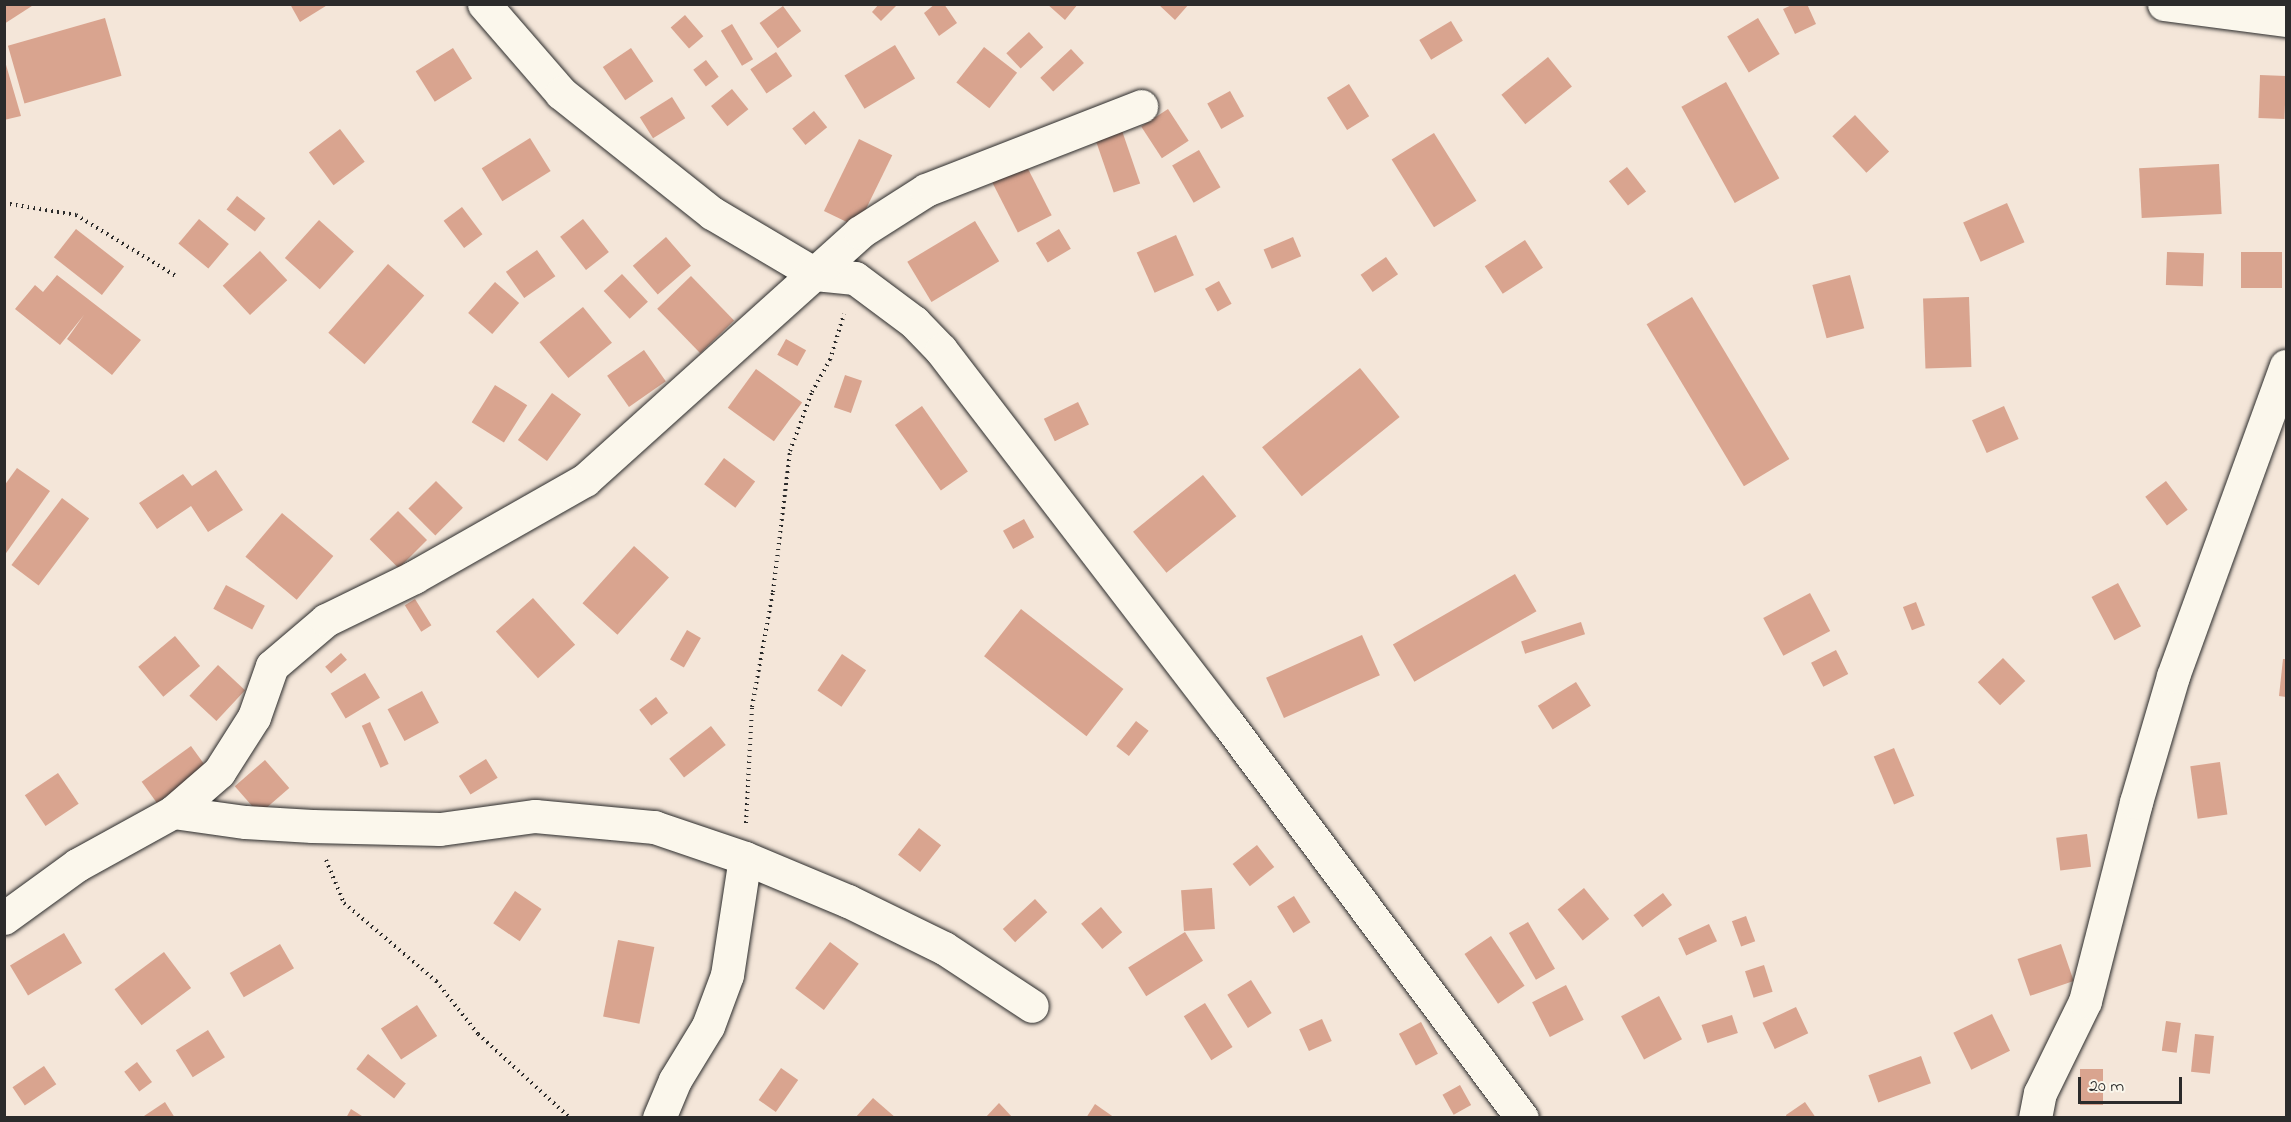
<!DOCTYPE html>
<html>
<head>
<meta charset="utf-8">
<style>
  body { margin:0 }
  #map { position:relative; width:2291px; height:1122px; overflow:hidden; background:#f4e6d9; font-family:"Indie Flower",sans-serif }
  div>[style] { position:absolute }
  .building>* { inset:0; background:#d9a48f; transform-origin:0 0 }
  .path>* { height:4px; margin-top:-2px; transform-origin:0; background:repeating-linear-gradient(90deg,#2b2b2b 0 1.5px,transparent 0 6px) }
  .roads { filter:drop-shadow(0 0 2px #2b2b2b) drop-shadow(0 0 2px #2b2b2b) }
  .street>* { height:33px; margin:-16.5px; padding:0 16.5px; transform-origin:16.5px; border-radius:16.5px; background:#fbf7ec }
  span { translate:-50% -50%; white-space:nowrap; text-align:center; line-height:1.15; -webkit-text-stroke:5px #fbf7ec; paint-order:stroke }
  .frame { position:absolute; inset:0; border:6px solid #2b2b2b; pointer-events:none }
  .scale { position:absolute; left:2078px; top:1077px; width:104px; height:27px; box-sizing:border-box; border:3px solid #2b2b2b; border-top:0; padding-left:8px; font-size:18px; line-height:21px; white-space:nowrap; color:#2b2b2b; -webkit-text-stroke:4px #fbf7ec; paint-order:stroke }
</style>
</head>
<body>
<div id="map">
  <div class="building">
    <i style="clip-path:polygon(4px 4px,35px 4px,4px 24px)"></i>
    <i style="clip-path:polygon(290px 4px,329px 4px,300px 22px)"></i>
    <i style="clip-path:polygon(879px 4px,898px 4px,881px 21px,872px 12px)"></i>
    <i style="clip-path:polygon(935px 4px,944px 4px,957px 23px,939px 36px,924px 13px)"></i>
    <i style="clip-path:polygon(1047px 4px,1078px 4px,1065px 20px)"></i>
    <i style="clip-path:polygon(1158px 4px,1189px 4px,1175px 20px)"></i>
    <i style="clip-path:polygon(1794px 4px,1807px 4px,1816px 24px,1795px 34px,1783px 9px)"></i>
    <i style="left:783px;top:6px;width:31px;height:29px;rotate:54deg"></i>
    <i style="left:685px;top:15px;width:28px;height:19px;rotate:49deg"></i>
    <i style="left:105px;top:18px;width:60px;height:101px;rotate:74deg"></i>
    <i style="left:1758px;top:18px;width:42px;height:36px;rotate:59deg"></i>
    <i style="left:1451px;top:21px;width:23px;height:37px;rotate:59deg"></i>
    <i style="left:732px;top:24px;width:41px;height:13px;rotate:59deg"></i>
    <i style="left:1029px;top:32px;width:21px;height:31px;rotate:47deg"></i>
    <i style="left:895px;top:45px;width:39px;height:59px;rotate:59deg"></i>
    <i style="left:984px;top:47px;width:42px;height:45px;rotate:38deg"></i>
    <i style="left:453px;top:48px;width:36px;height:44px;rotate:58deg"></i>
    <i style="left:631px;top:48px;width:40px;height:34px;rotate:56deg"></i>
    <i style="left:1071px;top:49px;width:19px;height:42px;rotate:47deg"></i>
    <i style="left:776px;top:52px;width:29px;height:31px;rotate:56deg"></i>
    <i style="left:1548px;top:57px;width:38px;height:60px;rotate:51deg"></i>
    <i style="clip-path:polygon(4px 58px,21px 116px,4px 120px)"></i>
    <i style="left:706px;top:60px;width:21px;height:16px;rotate:53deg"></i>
    <i style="left:2260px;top:75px;width:26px;height:43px;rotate:2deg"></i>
    <i style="left:1726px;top:82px;width:110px;height:51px;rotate:61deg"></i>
    <i style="left:1349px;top:84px;width:38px;height:26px;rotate:58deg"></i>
    <i style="left:732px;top:89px;width:26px;height:27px;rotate:51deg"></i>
    <i style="left:1230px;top:91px;width:29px;height:26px;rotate:61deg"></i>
    <i style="left:672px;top:97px;width:25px;height:38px;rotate:58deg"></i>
    <i style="left:1168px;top:109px;width:38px;height:32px;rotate:57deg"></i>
    <i style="left:814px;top:111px;width:21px;height:28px;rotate:51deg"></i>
    <i style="left:1855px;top:115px;width:50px;height:31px;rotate:47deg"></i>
    <i style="left:1119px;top:122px;width:65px;height:28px;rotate:71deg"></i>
    <i style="left:340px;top:129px;width:41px;height:39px;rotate:53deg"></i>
    <i style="left:1434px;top:133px;width:80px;height:50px;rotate:58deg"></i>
    <i style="left:530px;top:138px;width:39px;height:57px;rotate:58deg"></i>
    <i style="left:859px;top:139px;width:37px;height:80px;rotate:26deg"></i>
    <i style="left:1199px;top:150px;width:43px;height:31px;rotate:60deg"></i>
    <i style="left:1024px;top:161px;width:61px;height:38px;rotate:63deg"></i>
    <i style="left:2219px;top:164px;width:50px;height:80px;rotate:87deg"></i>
    <i style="left:1627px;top:167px;width:31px;height:23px;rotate:52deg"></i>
    <i style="left:237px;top:196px;width:36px;height:17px;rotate:38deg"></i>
    <i style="left:2007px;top:203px;width:43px;height:48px;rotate:66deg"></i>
    <i style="left:462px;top:207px;width:34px;height:23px;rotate:53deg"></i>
    <i style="left:199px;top:219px;width:39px;height:32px;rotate:40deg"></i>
    <i style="left:583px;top:219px;width:42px;height:29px;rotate:52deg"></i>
    <i style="left:319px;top:220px;width:47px;height:51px;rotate:42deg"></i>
    <i style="left:975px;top:221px;width:47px;height:79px;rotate:59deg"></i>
    <i style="left:76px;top:229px;width:61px;height:36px;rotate:38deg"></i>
    <i style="left:1059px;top:229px;width:23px;height:27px;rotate:59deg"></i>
    <i style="left:1176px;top:235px;width:44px;height:43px;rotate:66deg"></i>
    <i style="left:666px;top:237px;width:38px;height:44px;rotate:49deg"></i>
    <i style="left:1293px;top:237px;width:21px;height:32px;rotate:67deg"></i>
    <i style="left:1525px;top:240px;width:33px;height:48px;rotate:57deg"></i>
    <i style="left:537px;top:250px;width:32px;height:38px;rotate:55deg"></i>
    <i style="left:260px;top:251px;width:40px;height:51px;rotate:47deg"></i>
    <i style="left:2167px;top:252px;width:37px;height:33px;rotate:2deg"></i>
    <i style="left:2241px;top:252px;width:41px;height:36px"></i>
    <i style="left:1386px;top:257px;width:21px;height:31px;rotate:55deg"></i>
    <i style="left:388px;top:264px;width:48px;height:91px;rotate:41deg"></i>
    <i style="left:622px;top:274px;width:38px;height:25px;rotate:47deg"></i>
    <i style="clip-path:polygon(57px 275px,141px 340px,112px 375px,67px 339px,84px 315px,60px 345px,15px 309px,35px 285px,43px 292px)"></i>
    <i style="left:1850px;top:275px;width:55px;height:39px;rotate:75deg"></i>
    <i style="left:691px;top:276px;width:62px;height:47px;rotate:46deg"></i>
    <i style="left:1219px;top:281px;width:26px;height:16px;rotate:61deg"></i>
    <i style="left:495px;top:282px;width:32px;height:41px;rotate:41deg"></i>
    <i style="left:1692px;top:297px;width:189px;height:53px;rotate:59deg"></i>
    <i style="left:1969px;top:297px;width:70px;height:46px;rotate:88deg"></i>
    <i style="left:583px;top:307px;width:46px;height:56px;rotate:51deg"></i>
    <i style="left:786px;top:339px;width:23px;height:18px;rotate:29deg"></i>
    <i style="left:644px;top:350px;width:38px;height:45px;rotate:55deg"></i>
    <i style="left:1360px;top:368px;width:63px;height:126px;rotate:51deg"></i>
    <i style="left:756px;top:369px;width:57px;height:48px;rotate:36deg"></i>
    <i style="left:845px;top:375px;width:18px;height:34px;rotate:19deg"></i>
    <i style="left:495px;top:385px;width:38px;height:44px;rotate:32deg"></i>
    <i style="left:552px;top:393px;width:36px;height:58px;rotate:36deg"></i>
    <i style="left:1078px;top:402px;width:25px;height:38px;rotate:64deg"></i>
    <i style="left:922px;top:406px;width:80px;height:33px;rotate:55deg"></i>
    <i style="left:2004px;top:406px;width:36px;height:35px;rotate:66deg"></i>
    <i style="left:724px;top:458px;width:39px;height:33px;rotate:37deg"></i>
    <i style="clip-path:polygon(17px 468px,50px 491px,4px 556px,4px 486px)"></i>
    <i style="clip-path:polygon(216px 470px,243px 510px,208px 532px,191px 506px,157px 529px,139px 503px,183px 474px,192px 486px)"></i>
    <i style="left:1203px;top:475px;width:53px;height:90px;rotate:51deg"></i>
    <i style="left:436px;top:481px;width:38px;height:39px;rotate:45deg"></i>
    <i style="left:2166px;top:481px;width:36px;height:26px;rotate:53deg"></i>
    <i style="left:62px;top:498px;width:34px;height:84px;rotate:37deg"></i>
    <i style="left:398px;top:511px;width:41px;height:40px;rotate:45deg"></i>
    <i style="left:282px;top:513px;width:67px;height:57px;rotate:40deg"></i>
    <i style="left:1024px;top:519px;width:21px;height:24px;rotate:61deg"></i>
    <i style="left:634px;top:546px;width:47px;height:77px;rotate:42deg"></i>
    <i style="left:1515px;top:574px;width:43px;height:141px;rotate:60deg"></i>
    <i style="left:2118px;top:583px;width:49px;height:30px;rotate:62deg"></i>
    <i style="left:226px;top:585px;width:44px;height:27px;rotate:28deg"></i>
    <i style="left:1810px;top:593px;width:43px;height:53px;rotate:62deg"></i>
    <i style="left:533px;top:598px;width:63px;height:50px;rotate:48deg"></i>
    <i style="left:415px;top:599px;width:31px;height:12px;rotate:58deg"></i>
    <i style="left:1916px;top:602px;width:25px;height:14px;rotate:69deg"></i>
    <i style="left:1021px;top:609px;width:130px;height:60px;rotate:38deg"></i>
    <i style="left:1581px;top:622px;width:13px;height:63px;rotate:72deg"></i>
    <i style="left:687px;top:630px;width:16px;height:34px;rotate:30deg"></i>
    <i style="left:1362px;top:635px;width:44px;height:105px;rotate:66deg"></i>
    <i style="left:175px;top:636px;width:39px;height:48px;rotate:50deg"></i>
    <i style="left:1836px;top:650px;width:27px;height:28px;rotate:63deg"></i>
    <i style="left:341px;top:653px;width:9px;height:21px;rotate:49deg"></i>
    <i style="left:842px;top:654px;width:29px;height:44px;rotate:34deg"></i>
    <i style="left:2003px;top:658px;width:32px;height:35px;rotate:46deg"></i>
    <i style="clip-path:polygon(2283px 659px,2286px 659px,2286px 697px,2279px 696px)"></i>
    <i style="left:218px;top:665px;width:37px;height:42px;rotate:43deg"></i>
    <i style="left:365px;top:673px;width:29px;height:40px;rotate:59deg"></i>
    <i style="left:1576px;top:682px;width:28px;height:45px;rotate:58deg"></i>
    <i style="left:422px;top:691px;width:36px;height:39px;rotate:62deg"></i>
    <i style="left:656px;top:697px;width:20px;height:21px;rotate:53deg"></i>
    <i style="left:1136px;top:721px;width:16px;height:32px;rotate:38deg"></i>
    <i style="left:370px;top:722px;width:46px;height:9px;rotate:66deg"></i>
    <i style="left:711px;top:726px;width:24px;height:53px;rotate:52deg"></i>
    <i style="left:191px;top:746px;width:26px;height:61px;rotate:54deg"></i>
    <i style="left:1894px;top:748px;width:52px;height:22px;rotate:67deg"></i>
    <i style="left:486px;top:759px;width:22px;height:32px;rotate:58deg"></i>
    <i style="left:265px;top:760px;width:37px;height:40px;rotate:49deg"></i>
    <i style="left:2220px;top:762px;width:53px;height:30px;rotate:82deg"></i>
    <i style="left:58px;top:773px;width:37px;height:40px;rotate:56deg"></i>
    <i style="left:919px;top:828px;width:28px;height:34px;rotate:38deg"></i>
    <i style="left:2087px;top:834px;width:33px;height:31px;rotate:83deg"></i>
    <i style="left:1257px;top:845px;width:28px;height:31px;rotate:52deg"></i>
    <i style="left:1212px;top:888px;width:41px;height:31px;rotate:86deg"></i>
    <i style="left:1584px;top:888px;width:40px;height:34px;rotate:51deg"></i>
    <i style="left:515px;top:891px;width:32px;height:39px;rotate:34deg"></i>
    <i style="left:1663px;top:893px;width:15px;height:37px;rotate:53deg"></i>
    <i style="left:1294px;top:896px;width:31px;height:20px;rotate:58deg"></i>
    <i style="left:1035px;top:899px;width:18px;height:44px;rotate:47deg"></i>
    <i style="left:1101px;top:907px;width:33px;height:26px;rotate:50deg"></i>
    <i style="left:1746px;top:916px;width:27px;height:15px;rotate:70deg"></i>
    <i style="left:1528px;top:922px;width:54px;height:22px;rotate:60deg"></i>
    <i style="left:1709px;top:924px;width:19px;height:34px;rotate:65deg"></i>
    <i style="left:1185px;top:932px;width:34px;height:67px;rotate:58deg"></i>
    <i style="left:64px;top:933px;width:35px;height:63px;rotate:59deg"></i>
    <i style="left:1491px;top:936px;width:60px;height:32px;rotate:56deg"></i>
    <i style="left:618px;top:940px;width:37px;height:78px;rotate:11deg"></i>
    <i style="left:830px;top:942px;width:36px;height:58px;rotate:37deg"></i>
    <i style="left:280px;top:944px;width:28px;height:58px;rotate:60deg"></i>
    <i style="left:2061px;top:944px;width:39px;height:46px;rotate:71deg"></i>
    <i style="left:164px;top:952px;width:45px;height:62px;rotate:53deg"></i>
    <i style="left:1764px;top:965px;width:28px;height:20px;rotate:72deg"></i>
    <i style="left:1251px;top:980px;width:39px;height:28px;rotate:58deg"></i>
    <i style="left:1566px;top:985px;width:39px;height:38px;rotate:63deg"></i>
    <i style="left:1659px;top:996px;width:49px;height:43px;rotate:62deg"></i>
    <i style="left:1205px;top:1003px;width:52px;height:25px;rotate:58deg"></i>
    <i style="left:417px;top:1005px;width:37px;height:43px;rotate:57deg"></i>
    <i style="left:1796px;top:1007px;width:29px;height:37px;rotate:65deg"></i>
    <i style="left:1992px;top:1014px;width:41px;height:43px;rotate:64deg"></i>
    <i style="left:1732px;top:1015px;width:19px;height:32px;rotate:72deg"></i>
    <i style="left:1322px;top:1019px;width:24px;height:25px;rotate:66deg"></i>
    <i style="left:2166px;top:1021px;width:15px;height:30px;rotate:8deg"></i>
    <i style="left:1421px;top:1022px;width:36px;height:25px;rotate:62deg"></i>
    <i style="left:208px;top:1030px;width:32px;height:38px;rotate:58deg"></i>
    <i style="left:2195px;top:1034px;width:19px;height:38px;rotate:6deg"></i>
    <i style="left:368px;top:1054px;width:48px;height:19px;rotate:38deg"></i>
    <i style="left:1921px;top:1056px;width:29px;height:56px;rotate:70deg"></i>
    <i style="left:137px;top:1062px;width:25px;height:16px;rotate:53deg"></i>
    <i style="left:44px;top:1066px;width:22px;height:38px;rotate:56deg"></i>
    <i style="left:781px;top:1068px;width:21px;height:39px;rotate:35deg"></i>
    <i style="left:2080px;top:1069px;width:23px;height:36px"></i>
    <i style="left:1460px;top:1085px;width:23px;height:20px;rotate:61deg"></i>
    <i style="clip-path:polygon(873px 1098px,896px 1118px,855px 1118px)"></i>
    <i style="clip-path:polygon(165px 1102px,175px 1118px,141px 1118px)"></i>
    <i style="clip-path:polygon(1805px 1102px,1816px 1118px,1787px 1118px,1786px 1115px)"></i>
    <i style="clip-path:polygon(999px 1103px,1013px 1118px,985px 1118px)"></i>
    <i style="clip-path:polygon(1095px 1104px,1115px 1118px,1086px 1118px)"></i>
    <i style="clip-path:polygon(351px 1109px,365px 1118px,346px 1118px)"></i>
  </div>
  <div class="path">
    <i style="left:4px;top:203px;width:73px;rotate:9.5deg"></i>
    <i style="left:76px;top:215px;width:117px;rotate:31.4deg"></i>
    <i style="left:746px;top:823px;width:116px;rotate:-87deg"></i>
    <i style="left:752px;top:707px;width:117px;rotate:-79.7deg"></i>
    <i style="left:773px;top:592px;width:142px;rotate:-83.1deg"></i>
    <i style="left:790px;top:451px;width:63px;rotate:-69.6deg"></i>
    <i style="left:812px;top:392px;width:37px;rotate:-61deg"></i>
    <i style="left:830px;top:360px;width:48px;rotate:-73.1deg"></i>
    <i style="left:326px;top:860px;width:47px;rotate:67.3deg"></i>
    <i style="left:344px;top:903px;width:121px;rotate:40.3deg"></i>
    <i style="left:436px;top:981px;width:68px;rotate:51.6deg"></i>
    <i style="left:478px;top:1034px;width:125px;rotate:42.4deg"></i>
  </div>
  <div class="roads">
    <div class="street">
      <i style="left:484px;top:4px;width:118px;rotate:49.1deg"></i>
      <i style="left:561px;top:93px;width:193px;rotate:38.5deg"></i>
      <i style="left:712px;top:213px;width:120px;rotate:30.6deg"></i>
      <i style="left:815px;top:274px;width:40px;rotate:5.7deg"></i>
      <i style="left:855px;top:278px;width:74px;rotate:36.7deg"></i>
      <i style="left:914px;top:322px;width:39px;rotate:46deg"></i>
      <i style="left:941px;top:350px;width:468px;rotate:52.5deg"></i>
      <i style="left:1226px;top:721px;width:495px;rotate:53.3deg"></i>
      <i style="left:2164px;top:4px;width:123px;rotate:7.5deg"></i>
      <i style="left:173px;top:812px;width:73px;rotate:7.9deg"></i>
      <i style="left:245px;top:822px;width:67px;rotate:3.4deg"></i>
      <i style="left:312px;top:826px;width:128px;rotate:1.3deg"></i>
      <i style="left:440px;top:829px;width:96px;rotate:-7.8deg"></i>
      <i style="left:535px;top:816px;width:120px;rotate:5.3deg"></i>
      <i style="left:654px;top:827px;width:96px;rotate:18.8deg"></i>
      <i style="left:745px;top:858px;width:112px;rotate:22.7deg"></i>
      <i style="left:848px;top:901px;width:107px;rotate:26.1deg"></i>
      <i style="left:944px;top:948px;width:105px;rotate:33.4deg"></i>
      <i style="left:4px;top:918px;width:90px;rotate:-36deg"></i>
      <i style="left:77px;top:865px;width:110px;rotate:-28.9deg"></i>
      <i style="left:173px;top:812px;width:61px;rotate:-41deg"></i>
      <i style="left:219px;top:772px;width:65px;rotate:-57.5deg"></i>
      <i style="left:254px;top:717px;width:54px;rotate:-70.6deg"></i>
      <i style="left:272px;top:666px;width:71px;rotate:-40.4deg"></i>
      <i style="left:326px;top:620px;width:98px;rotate:-26deg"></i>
      <i style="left:414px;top:577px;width:197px;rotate:-29.6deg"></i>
      <i style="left:585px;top:480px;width:370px;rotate:-42deg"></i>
      <i style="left:860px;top:232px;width:78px;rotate:-32.5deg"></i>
      <i style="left:926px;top:190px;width:231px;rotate:-21.3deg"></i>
      <i style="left:659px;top:1118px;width:41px;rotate:-67.2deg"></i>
      <i style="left:675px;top:1080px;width:63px;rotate:-58.6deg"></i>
      <i style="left:708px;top:1026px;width:54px;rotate:-69.6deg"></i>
      <i style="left:727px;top:975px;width:118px;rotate:-81.3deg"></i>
      <i style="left:2035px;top:1118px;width:25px;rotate:-79deg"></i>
      <i style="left:2040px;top:1093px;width:102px;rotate:-63.9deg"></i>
      <i style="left:2085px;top:1001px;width:205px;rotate:-75.6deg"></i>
      <i style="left:2136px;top:802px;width:131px;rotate:-73.6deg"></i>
      <i style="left:2173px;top:676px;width:330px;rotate:-70deg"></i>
    </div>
  </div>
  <div class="frame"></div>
  <div class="scale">20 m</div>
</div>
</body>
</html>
